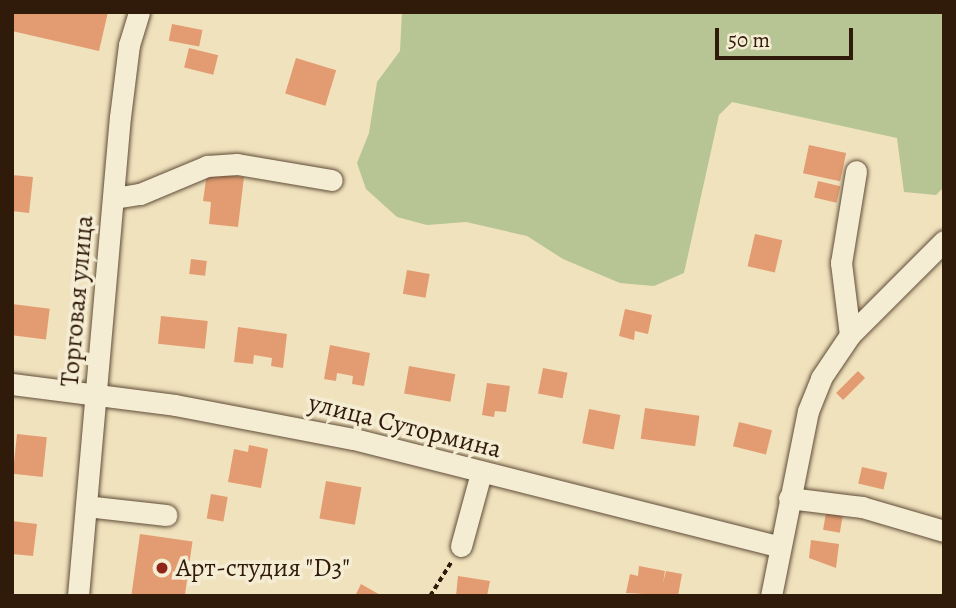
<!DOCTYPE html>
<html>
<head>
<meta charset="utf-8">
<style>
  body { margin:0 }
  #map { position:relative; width:956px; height:608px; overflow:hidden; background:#f0e2bd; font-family:Alegreya,serif }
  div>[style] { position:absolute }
  .green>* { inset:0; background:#b7c493 }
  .building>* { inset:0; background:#e39c71; transform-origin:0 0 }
  .path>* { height:3.5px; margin-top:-1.75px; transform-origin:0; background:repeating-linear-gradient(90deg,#301b0b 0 5px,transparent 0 8.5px) }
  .roads { filter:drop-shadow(0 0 2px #604d38) drop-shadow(0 0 2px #604d38) }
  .minor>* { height:21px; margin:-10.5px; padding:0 10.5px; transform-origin:10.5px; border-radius:10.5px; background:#f5ecd4 }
  .dots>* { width:19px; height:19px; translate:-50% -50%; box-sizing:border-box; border:4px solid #f5ecd4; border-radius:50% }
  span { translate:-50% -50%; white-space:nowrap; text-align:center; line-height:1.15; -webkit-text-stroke:7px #f5ecd4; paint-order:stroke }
  .street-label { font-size:26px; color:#301b0b }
  .poi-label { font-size:26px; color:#301b0b }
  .left { translate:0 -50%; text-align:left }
  .frame { position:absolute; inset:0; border:14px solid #301b0b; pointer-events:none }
  .scale { position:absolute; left:715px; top:28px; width:138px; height:32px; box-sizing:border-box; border:4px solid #301b0b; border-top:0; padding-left:9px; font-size:21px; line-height:24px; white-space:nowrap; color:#301b0b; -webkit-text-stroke:5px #f5ecd4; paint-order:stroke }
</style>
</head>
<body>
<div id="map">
  <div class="green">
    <i style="clip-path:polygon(402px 12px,944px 12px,944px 187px,936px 195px,904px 192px,897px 138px,732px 102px,719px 115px,684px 273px,654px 286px,620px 283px,563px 259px,527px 236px,466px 222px,427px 225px,397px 217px,366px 189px,357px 163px,369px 133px,377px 82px,400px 51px)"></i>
  </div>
  <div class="building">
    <i style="clip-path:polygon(12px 12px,108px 12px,99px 51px,12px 31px)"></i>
    <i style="left:172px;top:24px;width:31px;height:17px;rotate:11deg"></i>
    <i style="left:189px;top:48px;width:30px;height:20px;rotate:14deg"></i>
    <i style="left:296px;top:58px;width:42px;height:37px;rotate:17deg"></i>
    <i style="left:809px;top:145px;width:38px;height:29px;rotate:12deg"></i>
    <i style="clip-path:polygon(207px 173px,244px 177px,238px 227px,209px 224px,211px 202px,203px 201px)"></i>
    <i style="clip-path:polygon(12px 175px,33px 177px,29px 213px,12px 211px)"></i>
    <i style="left:818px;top:181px;width:23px;height:17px;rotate:13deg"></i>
    <i style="left:755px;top:234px;width:28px;height:33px;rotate:13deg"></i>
    <i style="left:191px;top:259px;width:16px;height:15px;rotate:7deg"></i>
    <i style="left:407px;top:270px;width:23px;height:24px;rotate:10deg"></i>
    <i style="left:12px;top:304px;width:38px;height:31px;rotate:7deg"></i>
    <i style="clip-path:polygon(625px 309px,652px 315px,648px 334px,635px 331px,634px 340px,619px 336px)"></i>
    <i style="left:161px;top:316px;width:47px;height:28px;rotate:6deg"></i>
    <i style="clip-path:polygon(238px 327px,287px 334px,283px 368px,271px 366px,272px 358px,254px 355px,253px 364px,234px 362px)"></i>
    <i style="clip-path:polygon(330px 345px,370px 353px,364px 386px,352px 384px,353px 376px,337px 373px,336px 381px,324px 379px)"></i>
    <i style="left:409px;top:366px;width:47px;height:28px;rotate:10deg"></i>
    <i style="left:543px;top:368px;width:25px;height:26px;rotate:11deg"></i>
    <i style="left:858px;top:371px;width:10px;height:31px;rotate:45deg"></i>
    <i style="clip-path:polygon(487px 383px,510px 386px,506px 412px,495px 411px,494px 417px,482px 415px)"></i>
    <i style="left:645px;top:408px;width:55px;height:31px;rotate:8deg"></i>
    <i style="left:589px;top:409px;width:32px;height:35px;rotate:11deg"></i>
    <i style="left:739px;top:422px;width:34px;height:25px;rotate:14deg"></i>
    <i style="left:17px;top:434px;width:30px;height:40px;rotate:6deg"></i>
    <i style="clip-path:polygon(249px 445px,268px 449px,261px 488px,228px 482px,234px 449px,248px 452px)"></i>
    <i style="left:862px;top:467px;width:26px;height:17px;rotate:13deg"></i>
    <i style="left:326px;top:481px;width:36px;height:38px;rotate:10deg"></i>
    <i style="left:211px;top:494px;width:17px;height:25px;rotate:10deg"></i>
    <i style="left:826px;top:513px;width:17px;height:17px;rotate:10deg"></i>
    <i style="clip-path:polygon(12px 521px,37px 524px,33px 556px,12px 554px)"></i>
    <i style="left:140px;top:534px;width:53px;height:62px;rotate:8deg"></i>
    <i style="clip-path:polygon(811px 540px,839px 544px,836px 568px,809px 558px)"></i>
    <i style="clip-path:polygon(639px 566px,665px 571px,663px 583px,666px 571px,682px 574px,678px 596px,626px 593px,630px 574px,638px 576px)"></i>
    <i style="clip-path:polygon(458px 576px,490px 581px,487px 596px,456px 596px)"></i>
    <i style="clip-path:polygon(361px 584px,382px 596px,355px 596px)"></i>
  </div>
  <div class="path">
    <i style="left:430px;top:596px;width:40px;rotate:-58deg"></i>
  </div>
  <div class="roads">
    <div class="minor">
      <i style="left:114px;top:198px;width:26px;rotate:-9deg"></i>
      <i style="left:140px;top:194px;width:73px;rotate:-22.7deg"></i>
      <i style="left:207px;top:166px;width:30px;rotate:-4deg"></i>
      <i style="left:237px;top:164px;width:96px;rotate:9.6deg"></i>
      <i style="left:850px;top:335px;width:73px;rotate:-97.1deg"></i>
      <i style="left:841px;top:263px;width:93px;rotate:-80.7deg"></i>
      <i style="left:12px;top:384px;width:164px;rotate:7.3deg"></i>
      <i style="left:175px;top:405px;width:182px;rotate:10.8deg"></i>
      <i style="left:354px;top:439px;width:439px;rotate:14.2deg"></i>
      <i style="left:789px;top:498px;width:74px;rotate:7deg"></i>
      <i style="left:862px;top:507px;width:85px;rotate:16.3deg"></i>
      <i style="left:86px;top:506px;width:81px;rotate:6.4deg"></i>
      <i style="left:461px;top:546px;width:76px;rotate:-74.7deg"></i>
      <i style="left:78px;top:596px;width:481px;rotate:-85deg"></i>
      <i style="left:120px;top:117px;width:73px;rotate:-82.9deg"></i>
      <i style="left:129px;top:45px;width:34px;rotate:-73deg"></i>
      <i style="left:771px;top:596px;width:189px;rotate:-78.7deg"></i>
      <i style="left:808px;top:411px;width:35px;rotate:-68deg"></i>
      <i style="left:821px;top:378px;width:52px;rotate:-56deg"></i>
      <i style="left:850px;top:335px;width:133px;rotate:-45deg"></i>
    </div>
  </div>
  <div class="dots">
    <i style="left:162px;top:568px;background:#8f2418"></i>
  </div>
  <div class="street-label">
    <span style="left:77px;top:301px;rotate:-85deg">Торговая улица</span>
    <span style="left:405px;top:426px;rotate:14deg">улица Сутормина</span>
  </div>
  <div class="poi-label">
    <span class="left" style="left:176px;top:568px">Арт-студия "D3"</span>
  </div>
  <div class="frame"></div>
  <div class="scale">50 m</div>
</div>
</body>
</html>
